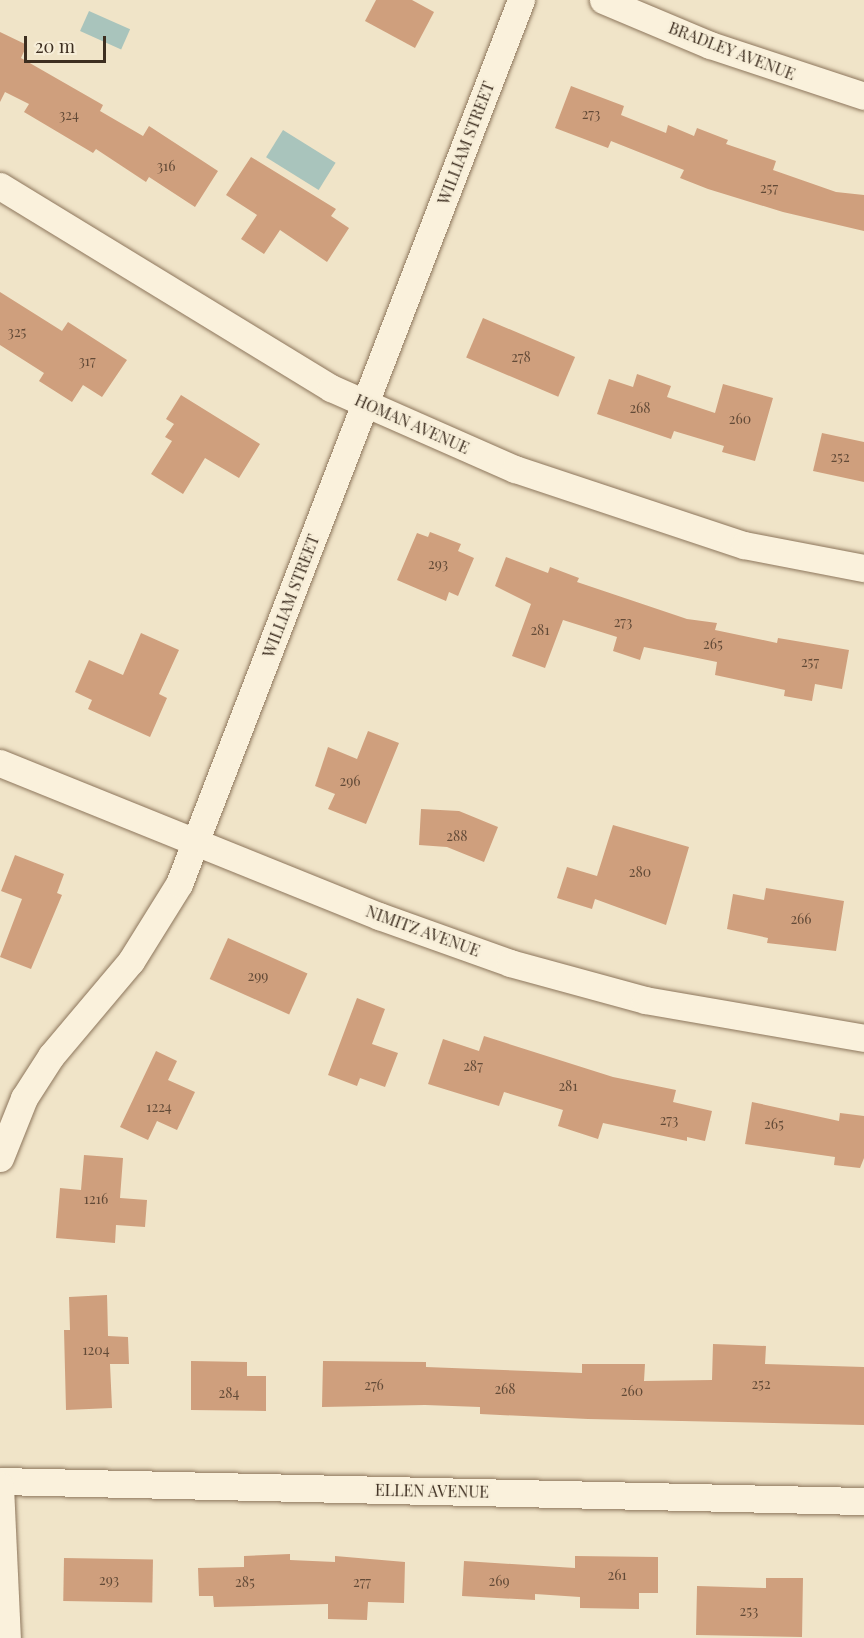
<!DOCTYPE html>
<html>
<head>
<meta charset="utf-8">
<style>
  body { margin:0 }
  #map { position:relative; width:864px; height:1638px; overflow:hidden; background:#f0e4c8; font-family:"Playfair Display",serif }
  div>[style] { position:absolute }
  .water>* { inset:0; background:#a9c4bc; transform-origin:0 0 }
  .building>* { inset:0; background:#cf9f7d; transform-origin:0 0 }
  .roads { filter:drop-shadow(0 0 2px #8d765c) drop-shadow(0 0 2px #8d765c) }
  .minor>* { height:27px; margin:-13.5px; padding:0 13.5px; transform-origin:13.5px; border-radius:13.5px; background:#faf1dc }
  span { translate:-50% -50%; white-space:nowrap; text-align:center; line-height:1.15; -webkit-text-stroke:4.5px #f7eed8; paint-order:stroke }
  .number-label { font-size:14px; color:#624a37 }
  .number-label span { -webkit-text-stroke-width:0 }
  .street-label { font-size:16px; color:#3d2e20 }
  .scale { position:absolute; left:24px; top:36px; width:82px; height:27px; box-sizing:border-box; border:3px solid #3d2e20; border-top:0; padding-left:8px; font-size:18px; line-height:21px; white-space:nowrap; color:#3d2e20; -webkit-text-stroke:4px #f7eed8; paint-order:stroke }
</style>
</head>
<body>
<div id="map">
  <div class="water">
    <i style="left:89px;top:11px;width:45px;height:22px;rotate:24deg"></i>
    <i style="left:283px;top:130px;width:62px;height:32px;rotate:32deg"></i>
  </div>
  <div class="building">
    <i style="clip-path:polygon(376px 0,412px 0,434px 12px,415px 48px,365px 21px)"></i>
    <i style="clip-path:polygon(0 32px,27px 45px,21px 58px,103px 105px,100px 111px,143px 136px,149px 126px,218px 171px,195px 207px,149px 177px,146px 182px,96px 149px,93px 153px,24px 112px,29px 104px,5px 92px,0 102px)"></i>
    <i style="clip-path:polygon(571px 86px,624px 106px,621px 115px,666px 133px,668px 125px,694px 136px,697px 128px,728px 140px,726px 144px,776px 161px,773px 170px,836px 192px,864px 195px,864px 231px,783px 212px,708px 189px,680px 178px,684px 170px,611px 141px,608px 148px,555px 128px)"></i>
    <i style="clip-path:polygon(251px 157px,336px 209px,331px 216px,349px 228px,327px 262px,280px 230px,264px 254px,241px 239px,257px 215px,226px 195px)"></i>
    <i style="clip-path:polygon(0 292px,62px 331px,68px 322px,127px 360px,102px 397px,83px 385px,72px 402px,39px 381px,44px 373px,0 345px)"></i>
    <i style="left:483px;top:318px;width:100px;height:43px;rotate:23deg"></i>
    <i style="clip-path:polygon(637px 374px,671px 386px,667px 397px,715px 413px,723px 384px,773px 398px,755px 461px,722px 452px,724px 446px,674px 431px,671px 439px,597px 414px,609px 379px,633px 387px)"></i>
    <i style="clip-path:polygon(181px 395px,260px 444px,239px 478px,205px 458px,183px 494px,151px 474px,172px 441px,165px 437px,174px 424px,166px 419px)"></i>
    <i style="clip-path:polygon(822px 433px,864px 442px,864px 482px,813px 471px)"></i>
    <i style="clip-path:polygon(430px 532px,461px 544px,458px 551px,474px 558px,458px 596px,449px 592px,446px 601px,397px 580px,417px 533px,428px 537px)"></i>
    <i style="clip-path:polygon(506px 557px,548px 573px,550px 567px,579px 578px,577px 582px,687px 619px,717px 623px,715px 630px,777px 643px,778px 638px,849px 650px,842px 689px,815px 684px,812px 701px,784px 696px,785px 690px,715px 675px,717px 662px,644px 647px,640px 660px,613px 651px,617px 637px,563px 620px,545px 668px,512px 656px,531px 604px,495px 586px)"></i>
    <i style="clip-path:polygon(141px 633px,179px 650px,159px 694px,167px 698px,150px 737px,88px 709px,92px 700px,75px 692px,89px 660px,123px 675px)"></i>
    <i style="clip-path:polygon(368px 731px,399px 743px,366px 824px,328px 809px,335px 794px,315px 786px,328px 747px,357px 759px)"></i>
    <i style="clip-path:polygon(421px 809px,459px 811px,498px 827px,484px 862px,447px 847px,419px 845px)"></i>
    <i style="clip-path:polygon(613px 825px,689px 847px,666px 925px,595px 899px,592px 909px,557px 898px,567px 867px,597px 876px)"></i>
    <i style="clip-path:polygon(15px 855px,64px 874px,57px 893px,62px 895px,31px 969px,0 957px,22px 899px,1px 891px)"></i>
    <i style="clip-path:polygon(766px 888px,844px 901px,836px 951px,767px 943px,768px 938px,727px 929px,733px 894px,764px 900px)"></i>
    <i style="left:228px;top:938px;width:87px;height:45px;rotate:24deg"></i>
    <i style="clip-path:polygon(357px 998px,385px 1009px,372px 1044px,398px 1053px,385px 1087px,360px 1078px,357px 1086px,328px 1075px)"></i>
    <i style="clip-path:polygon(484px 1036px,613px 1077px,676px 1090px,673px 1102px,712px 1111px,705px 1141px,687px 1137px,687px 1141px,603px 1123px,598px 1139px,558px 1126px,563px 1110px,504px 1092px,499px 1106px,428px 1084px,443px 1039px,479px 1051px)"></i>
    <i style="clip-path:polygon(156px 1051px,177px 1061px,168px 1080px,195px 1092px,177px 1130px,157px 1121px,148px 1140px,120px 1127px)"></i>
    <i style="clip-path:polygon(752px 1102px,839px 1121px,840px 1113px,864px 1116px,864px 1158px,860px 1168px,834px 1165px,835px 1157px,745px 1144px)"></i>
    <i style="clip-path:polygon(84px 1155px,123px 1158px,120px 1198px,147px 1200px,145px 1227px,116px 1225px,115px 1243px,56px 1238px,60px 1188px,81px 1190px)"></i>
    <i style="clip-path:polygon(107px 1295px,108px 1336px,128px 1337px,129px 1364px,110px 1364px,112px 1408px,66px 1410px,64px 1330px,70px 1330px,69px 1297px)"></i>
    <i style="clip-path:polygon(713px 1344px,766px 1346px,765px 1364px,864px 1367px,864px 1425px,588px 1419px,480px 1414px,480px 1407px,425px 1405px,322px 1407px,323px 1361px,426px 1362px,426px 1367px,582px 1373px,582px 1364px,645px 1364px,644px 1381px,712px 1380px)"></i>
    <i style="clip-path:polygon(191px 1361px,247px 1362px,247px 1376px,266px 1376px,266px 1411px,191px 1410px)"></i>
    <i style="clip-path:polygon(290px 1554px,290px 1560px,335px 1562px,335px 1556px,405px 1562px,404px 1603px,368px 1602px,367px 1620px,328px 1619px,328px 1604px,214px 1607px,213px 1596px,199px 1596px,198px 1568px,244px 1567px,244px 1556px)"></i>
    <i style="clip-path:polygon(575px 1556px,658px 1557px,658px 1593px,639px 1593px,639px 1609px,580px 1608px,580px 1597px,535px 1594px,535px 1600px,462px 1596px,464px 1561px,575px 1568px)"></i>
    <i style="left:64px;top:1558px;width:89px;height:43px;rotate:1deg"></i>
    <i style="clip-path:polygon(766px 1578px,803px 1578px,802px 1637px,696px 1635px,697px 1586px,766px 1588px)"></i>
  </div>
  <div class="roads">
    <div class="minor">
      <i style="left:603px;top:0;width:116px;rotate:22.8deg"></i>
      <i style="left:710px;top:45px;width:162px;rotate:18.3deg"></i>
      <i style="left:0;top:186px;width:388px;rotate:31.4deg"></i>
      <i style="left:331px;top:388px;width:201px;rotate:23.8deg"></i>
      <i style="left:515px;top:469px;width:241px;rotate:18.4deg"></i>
      <i style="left:744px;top:545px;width:122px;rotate:10.9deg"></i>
      <i style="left:0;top:763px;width:409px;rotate:22deg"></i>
      <i style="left:379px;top:916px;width:139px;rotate:19.7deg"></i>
      <i style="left:510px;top:963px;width:140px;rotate:15.3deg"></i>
      <i style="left:645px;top:1000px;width:222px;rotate:9.8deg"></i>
      <i style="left:0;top:1158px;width:65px;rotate:-68.2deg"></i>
      <i style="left:24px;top:1098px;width:50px;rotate:-57.3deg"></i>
      <i style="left:51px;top:1056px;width:124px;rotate:-49.9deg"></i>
      <i style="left:131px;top:961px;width:91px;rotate:-58.1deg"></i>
      <i style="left:179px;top:884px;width:948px;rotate:-68.85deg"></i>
      <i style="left:0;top:1481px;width:864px;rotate:1.33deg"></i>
      <i style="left:0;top:1486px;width:152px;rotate:87.4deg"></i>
    </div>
  </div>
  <div class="number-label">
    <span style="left:591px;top:114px">273</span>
    <span style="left:69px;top:115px">324</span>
    <span style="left:166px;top:166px">316</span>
    <span style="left:769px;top:188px">257</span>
    <span style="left:17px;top:332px">325</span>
    <span style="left:521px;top:357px">278</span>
    <span style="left:87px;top:361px">317</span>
    <span style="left:640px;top:408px">268</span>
    <span style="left:740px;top:419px">260</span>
    <span style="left:840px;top:457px">252</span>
    <span style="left:438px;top:564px">293</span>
    <span style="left:623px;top:622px">273</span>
    <span style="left:540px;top:630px">281</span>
    <span style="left:713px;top:644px">265</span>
    <span style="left:810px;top:662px">257</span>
    <span style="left:350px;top:781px">296</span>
    <span style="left:457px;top:836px">288</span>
    <span style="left:640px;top:872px">280</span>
    <span style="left:801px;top:919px">266</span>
    <span style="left:258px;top:976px">299</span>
    <span style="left:473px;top:1066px">287</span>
    <span style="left:568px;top:1086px">281</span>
    <span style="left:159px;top:1107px">1224</span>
    <span style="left:669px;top:1120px">273</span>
    <span style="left:774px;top:1124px">265</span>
    <span style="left:96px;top:1199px">1216</span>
    <span style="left:96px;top:1350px">1204</span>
    <span style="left:761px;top:1384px">252</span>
    <span style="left:374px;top:1385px">276</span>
    <span style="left:505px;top:1389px">268</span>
    <span style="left:632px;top:1391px">260</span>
    <span style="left:229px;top:1393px">284</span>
    <span style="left:617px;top:1575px">261</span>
    <span style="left:109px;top:1580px">293</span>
    <span style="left:499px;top:1581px">269</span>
    <span style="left:245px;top:1582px">285</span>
    <span style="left:362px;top:1582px">277</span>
    <span style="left:749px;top:1611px">253</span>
  </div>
  <div class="street-label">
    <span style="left:732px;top:51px;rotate:21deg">BRADLEY AVENUE</span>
    <span style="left:466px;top:143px;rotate:-69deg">WILLIAM STREET</span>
    <span style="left:412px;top:424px;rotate:24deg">HOMAN AVENUE</span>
    <span style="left:291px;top:596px;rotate:-69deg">WILLIAM STREET</span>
    <span style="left:423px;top:931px;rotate:20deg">NIMITZ AVENUE</span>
    <span style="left:432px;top:1491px;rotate:1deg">ELLEN AVENUE</span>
  </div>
  <div class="scale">20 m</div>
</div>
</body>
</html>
